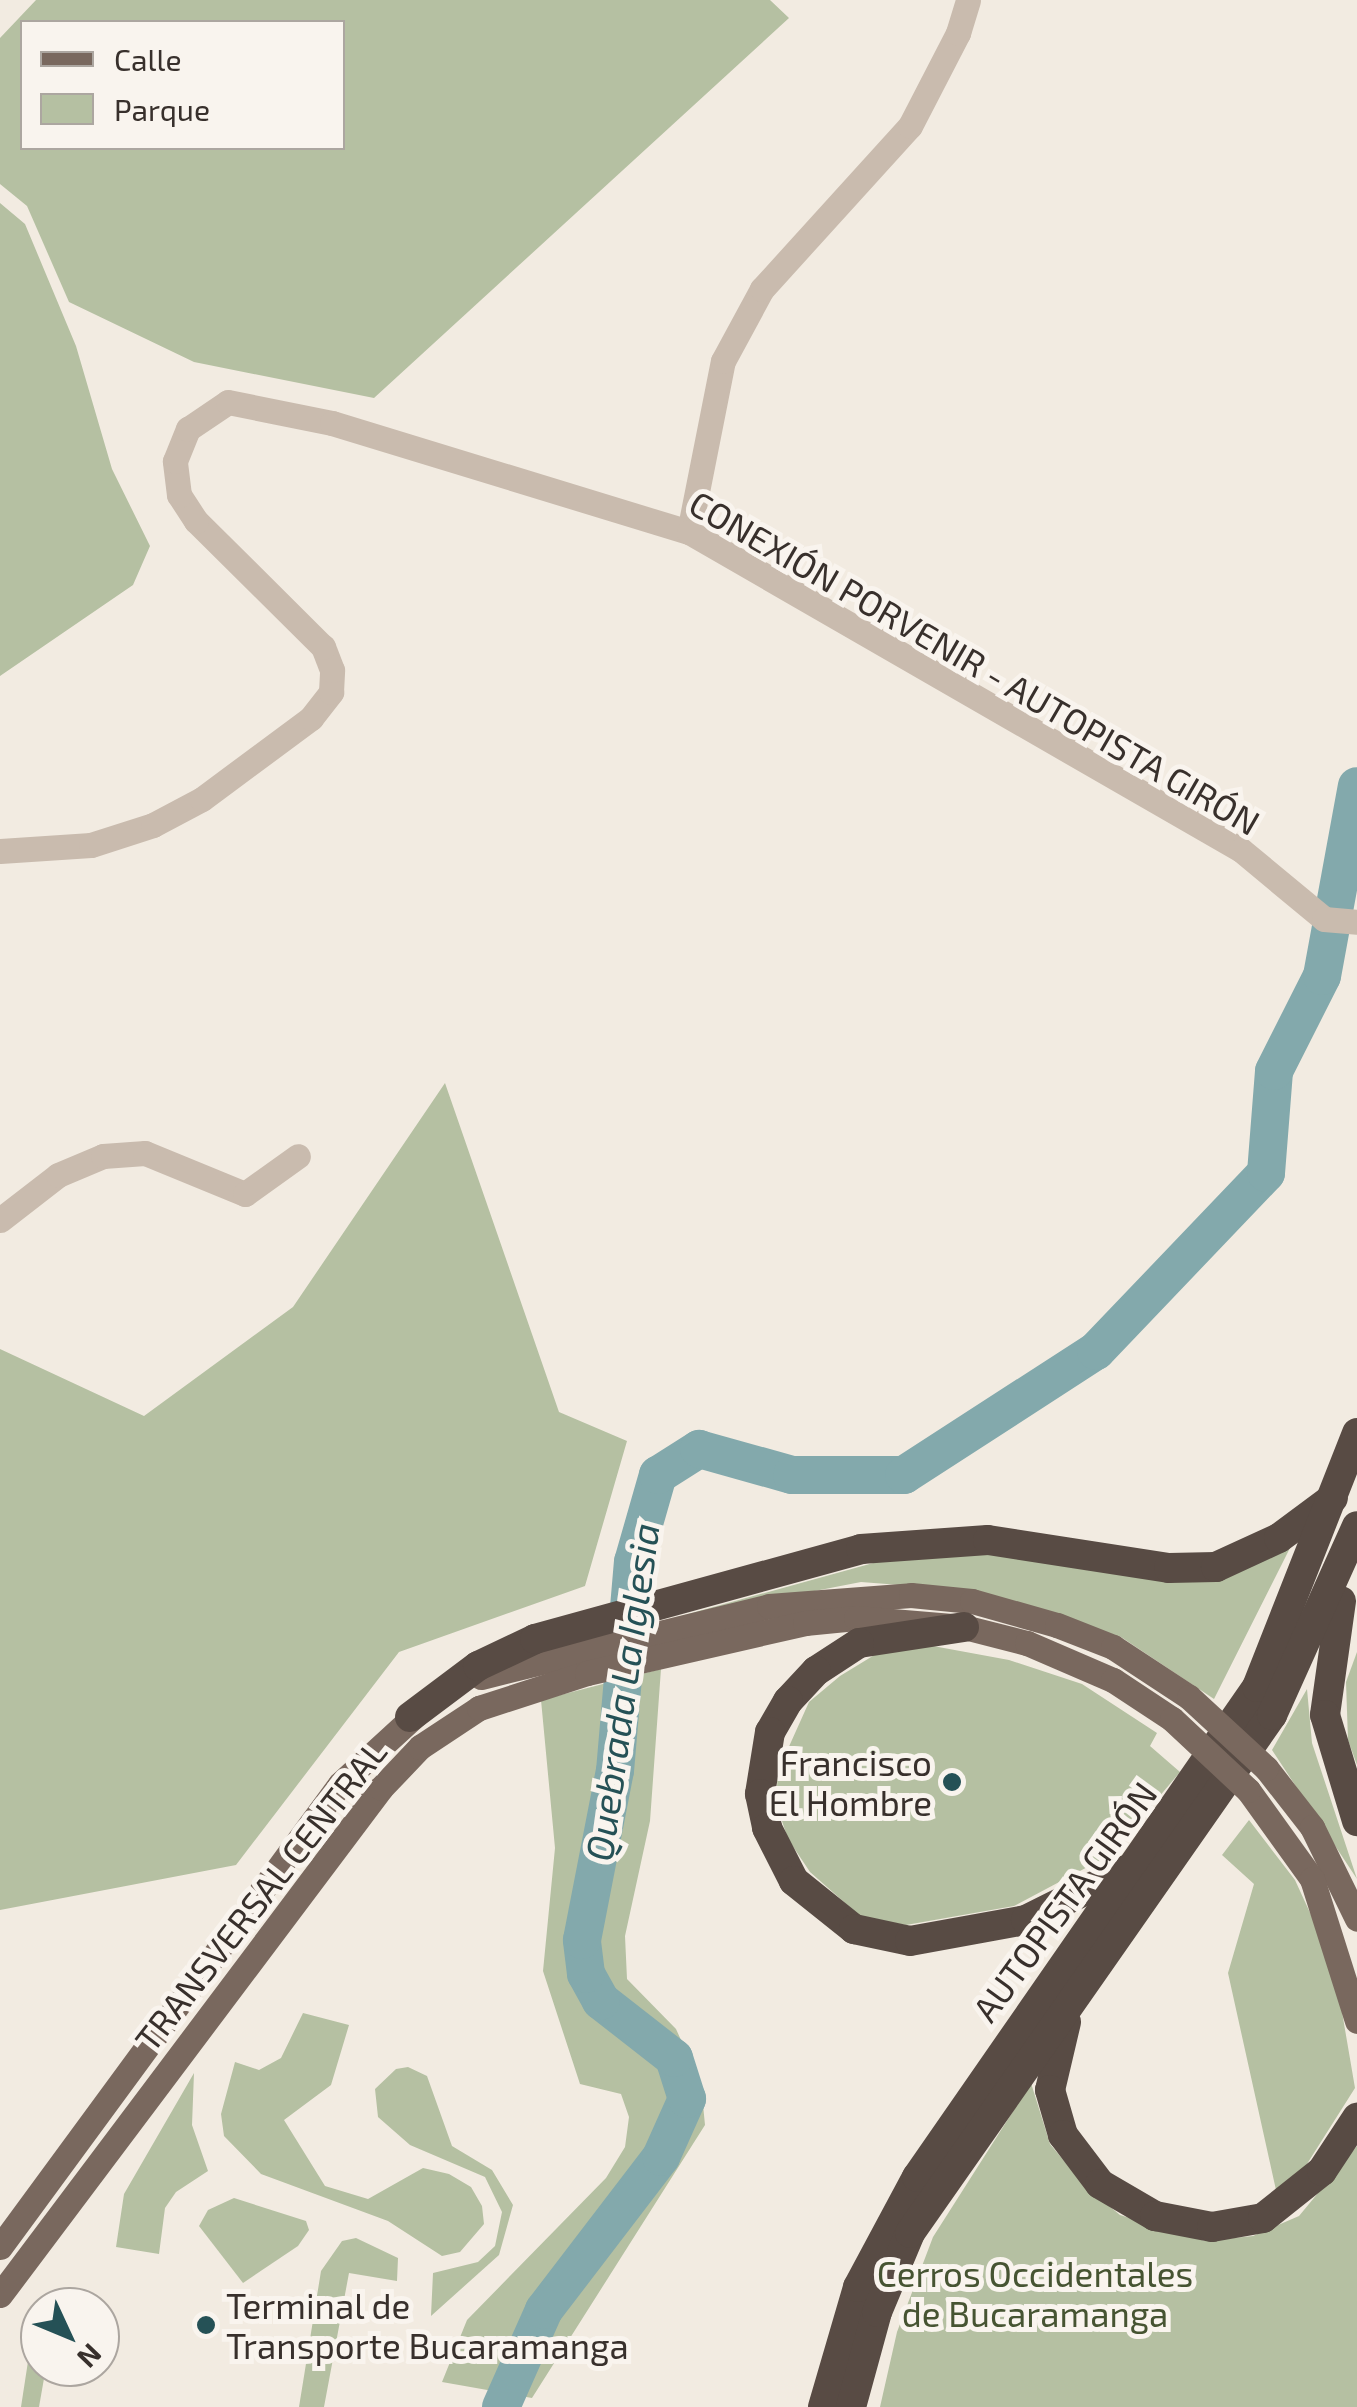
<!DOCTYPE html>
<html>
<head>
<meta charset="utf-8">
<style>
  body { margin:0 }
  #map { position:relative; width:1357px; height:2407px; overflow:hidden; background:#f2ebe1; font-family:"Exo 2",sans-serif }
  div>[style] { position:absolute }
  .green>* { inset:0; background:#b5c0a2 }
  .river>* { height:38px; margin:-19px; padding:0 19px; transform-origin:19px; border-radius:19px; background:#83a9ac }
  .minor>* { height:25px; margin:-12.5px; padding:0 12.5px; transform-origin:12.5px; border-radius:12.5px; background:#c9bbae }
  .major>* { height:25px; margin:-12.5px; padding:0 12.5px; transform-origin:12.5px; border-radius:12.5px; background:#79685e }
  .highway>* { height:30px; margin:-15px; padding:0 15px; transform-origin:15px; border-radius:15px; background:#584b44 }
  .major-bridge>* { height:25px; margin:-12.5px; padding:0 12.5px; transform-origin:12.5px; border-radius:12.5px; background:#79685e }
  .dots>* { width:28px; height:28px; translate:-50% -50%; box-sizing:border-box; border:5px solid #f9f4ee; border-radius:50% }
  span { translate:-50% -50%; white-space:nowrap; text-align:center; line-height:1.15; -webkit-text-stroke:10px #f9f4ee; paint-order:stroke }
  .street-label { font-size:35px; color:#38302c }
  .poi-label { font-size:35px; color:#38302c }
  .right { translate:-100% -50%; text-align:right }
  .left { translate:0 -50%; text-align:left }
  .park-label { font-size:35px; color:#465432 }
  .water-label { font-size:38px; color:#255156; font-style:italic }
  .legend { position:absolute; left:20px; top:20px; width:325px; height:130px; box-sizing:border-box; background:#f9f4ee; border:2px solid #aca6a0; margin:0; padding:12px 18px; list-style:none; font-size:30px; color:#38302c }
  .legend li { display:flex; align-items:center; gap:20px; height:50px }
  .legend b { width:50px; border:2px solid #aca6a0 }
  .north { position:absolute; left:20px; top:2287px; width:100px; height:100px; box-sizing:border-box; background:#f9f4ee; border:2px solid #aca6a0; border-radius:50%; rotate:134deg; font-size:28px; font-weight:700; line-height:40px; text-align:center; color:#38302c }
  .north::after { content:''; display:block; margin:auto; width:35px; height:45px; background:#255156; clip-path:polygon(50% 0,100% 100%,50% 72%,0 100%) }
</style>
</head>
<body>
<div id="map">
  <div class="green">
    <i style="clip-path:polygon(evenodd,36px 0,770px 0,789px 18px,374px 398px,194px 362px,69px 302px,27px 206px,0 184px,0 38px,36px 0,22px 22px,342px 22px,342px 148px,22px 148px,22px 22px)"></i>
    <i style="clip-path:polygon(0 203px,25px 224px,76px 346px,112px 469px,150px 546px,133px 585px,0 676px)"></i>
    <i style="clip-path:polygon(445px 1083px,559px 1412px,627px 1441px,585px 1586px,399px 1652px,236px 1865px,0 1910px,0 1349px,144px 1416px,293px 1307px)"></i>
    <i style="clip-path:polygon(1290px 1548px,1214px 1699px,1121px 1637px,977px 1591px,861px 1582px,670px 1619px,913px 1552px,971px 1551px,1208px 1582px)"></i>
    <i style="clip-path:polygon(933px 1646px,1009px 1660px,1082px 1684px,1157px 1733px,1150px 1746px,1180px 1772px,1110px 1855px,1014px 1906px,906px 1925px,861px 1917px,810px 1872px,788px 1839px,776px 1803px,778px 1771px,809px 1702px,840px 1676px,876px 1654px)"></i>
    <i style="clip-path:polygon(1357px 1652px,1357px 1765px,1348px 1740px,1346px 1682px)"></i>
    <i style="clip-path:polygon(661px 1669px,650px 1821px,625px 1936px,627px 1979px,676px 2029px,701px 2084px,705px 2125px,532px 2398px,442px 2382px,467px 2320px,606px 2178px,625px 2147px,629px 2117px,621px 2094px,580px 2084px,543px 1971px,555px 1848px,541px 1700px)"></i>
    <i style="clip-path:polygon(1307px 1689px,1312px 1743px,1357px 1879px,1272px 1750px)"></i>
    <i style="clip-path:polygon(1249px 1820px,1295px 1880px,1334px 1965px,1355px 2088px,1300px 2175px,1276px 2190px,1228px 1973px,1254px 1884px,1222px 1855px)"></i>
    <i style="clip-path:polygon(303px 2013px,349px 2025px,331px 2085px,284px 2120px,325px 2186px,368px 2199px,423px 2168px,449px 2174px,471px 2187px,482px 2206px,484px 2224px,460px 2252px,442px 2256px,388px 2221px,261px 2174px,224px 2136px,221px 2114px,235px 2062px,259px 2070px,281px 2058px)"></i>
    <i style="clip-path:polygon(408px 2067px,427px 2076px,452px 2146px,492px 2170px,513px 2205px,499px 2255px,431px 2316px,433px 2273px,478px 2262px,495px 2246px,502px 2212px,485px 2177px,410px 2145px,378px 2117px,375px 2089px,396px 2069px)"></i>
    <i style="clip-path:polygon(194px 2073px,192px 2125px,208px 2171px,176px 2192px,165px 2208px,159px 2254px,116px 2247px,124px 2194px)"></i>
    <i style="clip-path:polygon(1031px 2083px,1050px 2144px,1084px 2185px,1120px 2215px,1205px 2241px,1253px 2236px,1299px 2216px,1357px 2146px,1357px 2407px,880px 2407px,897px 2332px,933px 2237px)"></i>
    <i style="clip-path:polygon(234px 2198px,306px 2221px,309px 2230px,298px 2246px,243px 2283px,199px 2226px,208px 2210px)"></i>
    <i style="clip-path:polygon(356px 2238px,398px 2258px,397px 2281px,349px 2273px,324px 2407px,299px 2407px,321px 2271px,342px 2241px)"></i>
    <i style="clip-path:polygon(29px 2355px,46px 2367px,39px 2407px,21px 2407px)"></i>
  </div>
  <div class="river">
    <i style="left:501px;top:2407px;width:106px;rotate:-66.1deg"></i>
    <i style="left:544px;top:2310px;width:193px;rotate:-52.6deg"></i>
    <i style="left:661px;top:2157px;width:64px;rotate:-65.9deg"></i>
    <i style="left:687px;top:2099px;width:43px;rotate:-107.6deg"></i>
    <i style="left:674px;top:2058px;width:93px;rotate:-142deg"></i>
    <i style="left:601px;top:2001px;width:31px;rotate:-119deg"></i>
    <i style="left:586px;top:1974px;width:34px;rotate:-97deg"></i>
    <i style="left:582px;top:1940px;width:172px;rotate:-79deg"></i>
    <i style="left:615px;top:1771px;width:210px;rotate:-85.1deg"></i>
    <i style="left:633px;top:1562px;width:91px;rotate:-74deg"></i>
    <i style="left:658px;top:1475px;width:49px;rotate:-32.4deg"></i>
    <i style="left:699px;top:1449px;width:97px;rotate:15.6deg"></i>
    <i style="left:792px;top:1475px;width:112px"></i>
    <i style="left:904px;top:1475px;width:229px;rotate:-32.9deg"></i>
    <i style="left:1096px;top:1351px;width:246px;rotate:-46.3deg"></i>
    <i style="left:1266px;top:1173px;width:102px;rotate:-85.5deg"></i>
    <i style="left:1274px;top:1071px;width:106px;rotate:-63.2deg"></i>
    <i style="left:1322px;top:976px;width:193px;rotate:-79.6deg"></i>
  </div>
  <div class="minor">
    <i style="left:689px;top:532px;width:174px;rotate:-78.8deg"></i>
    <i style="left:723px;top:361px;width:82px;rotate:-61.6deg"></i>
    <i style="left:762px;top:289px;width:220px;rotate:-47.8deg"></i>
    <i style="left:910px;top:126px;width:105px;rotate:-62.7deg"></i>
    <i style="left:958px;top:33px;width:34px;rotate:-73deg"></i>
    <i style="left:0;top:851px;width:91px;rotate:-3.8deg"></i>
    <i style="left:91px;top:845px;width:65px;rotate:-17.9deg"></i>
    <i style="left:153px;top:825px;width:55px;rotate:-28deg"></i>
    <i style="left:202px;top:799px;width:136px;rotate:-36.6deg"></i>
    <i style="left:311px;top:718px;width:33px;rotate:-52deg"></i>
    <i style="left:331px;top:692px;width:22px;rotate:-87deg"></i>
    <i style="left:332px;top:670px;width:25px;rotate:-111deg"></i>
    <i style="left:323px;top:647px;width:179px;rotate:-135.2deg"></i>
    <i style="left:196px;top:521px;width:31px;rotate:-123deg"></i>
    <i style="left:179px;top:495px;width:34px;rotate:-97deg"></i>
    <i style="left:175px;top:461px;width:35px;rotate:-68deg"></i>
    <i style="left:188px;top:429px;width:48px;rotate:-34deg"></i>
    <i style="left:228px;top:402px;width:106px;rotate:11.4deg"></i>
    <i style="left:332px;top:423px;width:373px;rotate:17deg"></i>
    <i style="left:689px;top:532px;width:637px;rotate:29.95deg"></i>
    <i style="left:1241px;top:850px;width:108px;rotate:39.7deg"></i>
    <i style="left:1324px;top:919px;width:33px;rotate:5deg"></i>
    <i style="left:0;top:1220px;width:73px;rotate:-37.8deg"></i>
    <i style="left:58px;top:1175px;width:49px;rotate:-22.9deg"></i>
    <i style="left:103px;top:1156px;width:42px;rotate:-4.1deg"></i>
    <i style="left:145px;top:1153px;width:108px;rotate:22.3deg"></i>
    <i style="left:245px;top:1194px;width:65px;rotate:-35.6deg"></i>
  </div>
  <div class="major">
    <i style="left:481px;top:1677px;width:297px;rotate:-13.8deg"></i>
    <i style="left:769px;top:1606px;width:142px;rotate:-4.4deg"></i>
    <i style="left:911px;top:1595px;width:61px;rotate:5.6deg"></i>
    <i style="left:972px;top:1601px;width:88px;rotate:15.8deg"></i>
    <i style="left:1057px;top:1625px;width:60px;rotate:21.4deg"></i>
    <i style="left:1113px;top:1647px;width:91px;rotate:33.3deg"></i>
    <i style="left:1266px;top:1768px;width:75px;rotate:52.1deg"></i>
    <i style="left:1312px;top:1827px;width:102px;rotate:63.9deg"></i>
    <i style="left:1248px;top:1790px;width:110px;rotate:54.3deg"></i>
    <i style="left:1312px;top:1879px;width:149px;rotate:72.4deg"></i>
    <i style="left:0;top:2247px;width:574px;rotate:-53.71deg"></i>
    <i style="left:340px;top:1784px;width:114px;rotate:-42.5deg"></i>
    <i style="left:0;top:2295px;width:634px;rotate:-53.08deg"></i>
    <i style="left:381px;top:1788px;width:57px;rotate:-46.4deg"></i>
    <i style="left:420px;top:1747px;width:71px;rotate:-33.5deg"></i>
    <i style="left:479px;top:1708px;width:114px;rotate:-18deg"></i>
    <i style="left:587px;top:1673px;width:224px;rotate:-12.9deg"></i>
    <i style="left:805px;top:1623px;width:51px;rotate:-5.6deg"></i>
    <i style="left:856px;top:1618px;width:108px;rotate:4.8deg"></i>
    <i style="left:964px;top:1627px;width:65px;rotate:14.3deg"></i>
    <i style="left:1027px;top:1643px;width:94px;rotate:23.3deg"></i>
    <i style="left:1113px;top:1680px;width:71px;rotate:33.5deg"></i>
  </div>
  <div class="highway">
    <i style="left:1341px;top:1601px;width:115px;rotate:98deg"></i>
    <i style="left:1325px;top:1715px;width:111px;rotate:73.2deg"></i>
    <i style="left:964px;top:1627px;width:106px;rotate:171.3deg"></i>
    <i style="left:859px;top:1643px;width:51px;rotate:146.9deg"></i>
    <i style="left:816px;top:1671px;width:41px;rotate:133deg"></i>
    <i style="left:788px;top:1701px;width:36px;rotate:120deg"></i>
    <i style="left:770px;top:1732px;width:63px;rotate:99.2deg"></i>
    <i style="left:760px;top:1794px;width:35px;rotate:78deg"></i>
    <i style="left:767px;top:1828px;width:59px;rotate:63deg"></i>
    <i style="left:794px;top:1881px;width:77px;rotate:38.7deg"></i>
    <i style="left:854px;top:1929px;width:57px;rotate:12.1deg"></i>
    <i style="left:910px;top:1941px;width:118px;rotate:-10.3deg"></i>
    <i style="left:1026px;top:1920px;width:112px;rotate:-26.6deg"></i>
    <i style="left:410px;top:1717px;width:85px;rotate:-36.9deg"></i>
    <i style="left:478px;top:1666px;width:63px;rotate:-25.3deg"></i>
    <i style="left:535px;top:1639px;width:338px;rotate:-15.4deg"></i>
    <i style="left:861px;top:1549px;width:127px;rotate:-4.1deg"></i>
    <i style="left:988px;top:1540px;width:183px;rotate:8.8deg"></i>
    <i style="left:1169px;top:1568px;width:47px;rotate:-1.2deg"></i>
    <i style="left:1216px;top:1567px;width:69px;rotate:-24.7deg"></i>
    <i style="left:1279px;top:1538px;width:67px;rotate:-36.5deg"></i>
    <i style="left:1066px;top:2022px;width:70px;rotate:103.2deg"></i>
    <i style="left:1050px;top:2090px;width:47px;rotate:73.9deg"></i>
    <i style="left:1063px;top:2135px;width:61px;rotate:52.9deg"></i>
    <i style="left:1100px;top:2184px;width:64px;rotate:30.2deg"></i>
    <i style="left:1155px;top:2216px;width:58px;rotate:10.9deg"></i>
    <i style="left:1212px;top:2227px;width:52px;rotate:-10deg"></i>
    <i style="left:1263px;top:2218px;width:75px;rotate:-38.5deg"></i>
    <i style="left:1322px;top:2171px;width:64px;rotate:-56.6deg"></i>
    <i style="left:823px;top:2407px;width:125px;rotate:-73.7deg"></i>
    <i style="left:858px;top:2287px;width:125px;rotate:-61.8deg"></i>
    <i style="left:917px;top:2177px;width:596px;rotate:-55.24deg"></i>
    <i style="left:1257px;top:1687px;width:273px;rotate:-68.5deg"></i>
    <i style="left:851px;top:2407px;width:98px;rotate:-74.7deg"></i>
    <i style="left:877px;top:2312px;width:86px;rotate:-67.3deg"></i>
    <i style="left:910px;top:2233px;width:632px;rotate:-55.05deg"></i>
    <i style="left:1272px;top:1715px;width:207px;rotate:-65.8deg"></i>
  </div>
  <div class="major-bridge">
    <i style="left:1189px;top:1697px;width:105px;rotate:42.7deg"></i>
    <i style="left:1172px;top:1719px;width:104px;rotate:43.1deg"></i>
  </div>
  <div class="dots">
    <i style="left:952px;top:1782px;background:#255156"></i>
    <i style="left:206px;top:2325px;background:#255156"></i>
  </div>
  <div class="street-label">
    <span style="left:975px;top:662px;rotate:30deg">CONEXIÓN PORVENIR - AUTOPISTA GIRÓN</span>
    <span style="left:260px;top:1895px;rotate:-52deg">TRANSVERSAL CENTRAL</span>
    <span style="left:1064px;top:1901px;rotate:-54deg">AUTOPISTA GIRÓN</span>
  </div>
  <div class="poi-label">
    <span class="right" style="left:932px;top:1782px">Francisco<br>El Hombre</span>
    <span class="left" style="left:226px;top:2325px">Terminal de<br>Transporte Bucaramanga</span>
  </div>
  <div class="park-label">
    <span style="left:1035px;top:2293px">Cerros Occidentales<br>de Bucaramanga</span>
  </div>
  <div class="water-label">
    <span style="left:622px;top:1692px;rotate:-82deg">Quebrada La Iglesia</span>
  </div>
  <ul class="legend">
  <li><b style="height:12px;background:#79685e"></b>Calle</li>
  <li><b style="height:28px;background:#b5c0a2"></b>Parque</li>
  </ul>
  <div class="north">N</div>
</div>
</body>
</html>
